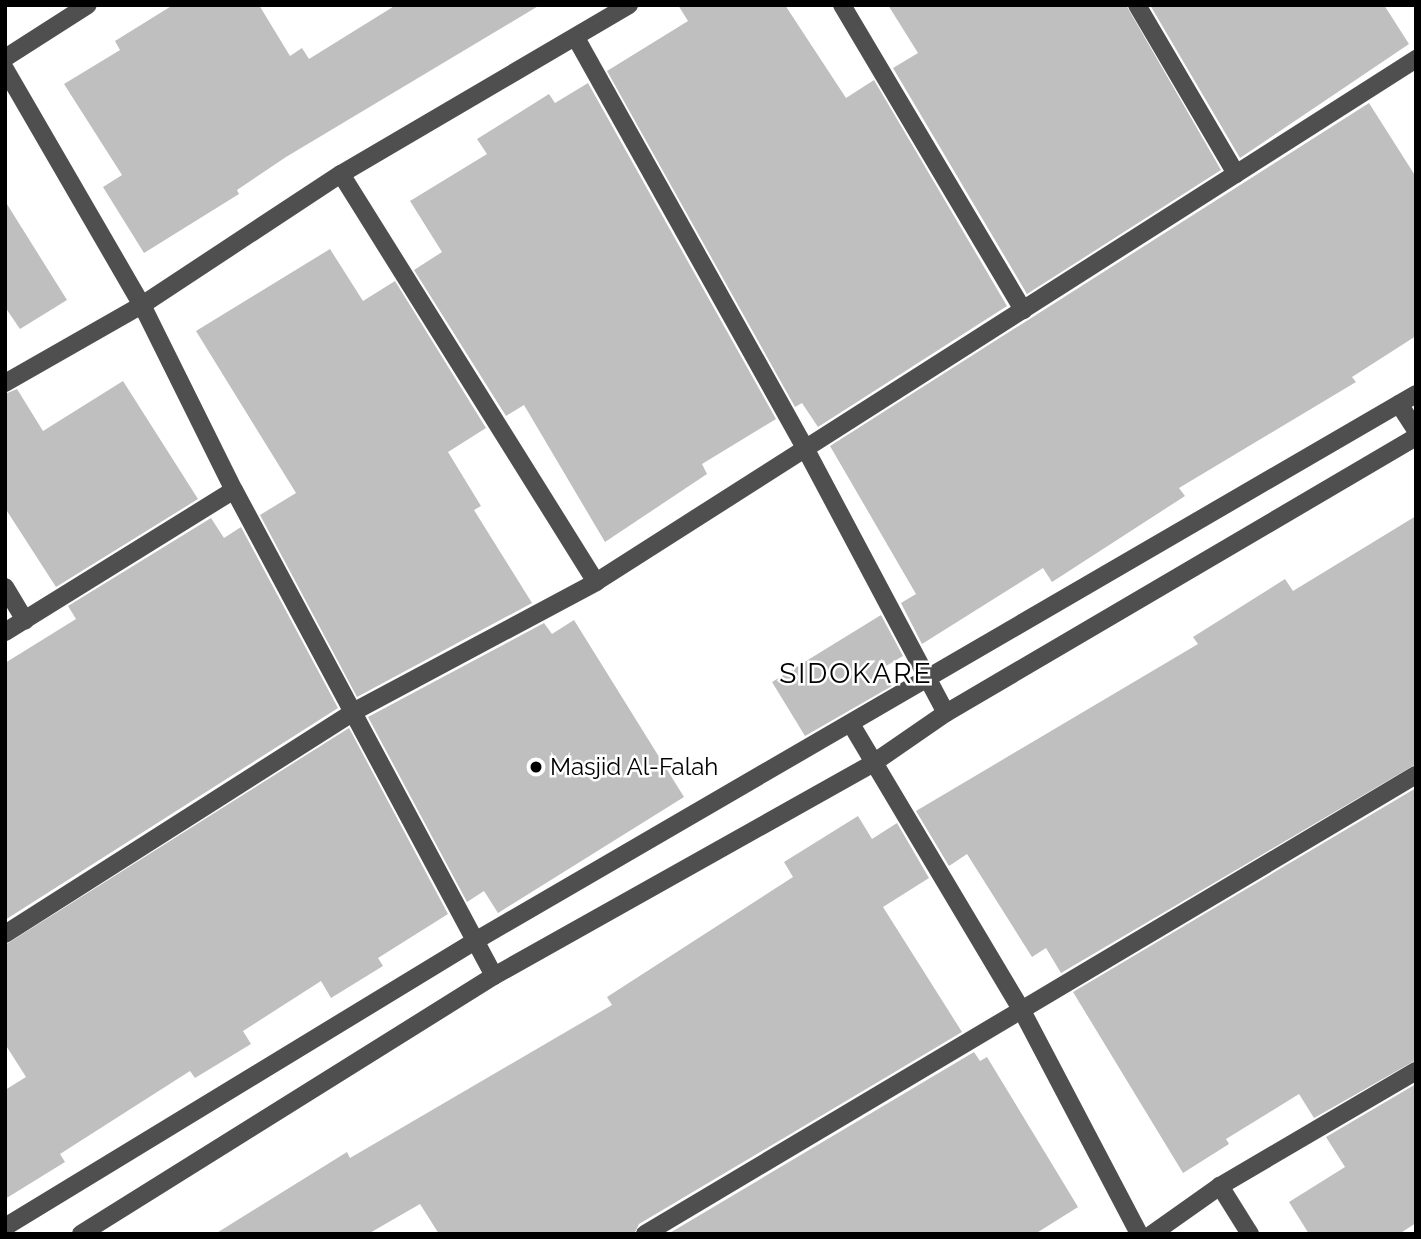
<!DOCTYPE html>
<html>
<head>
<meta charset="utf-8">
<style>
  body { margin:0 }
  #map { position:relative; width:1421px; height:1239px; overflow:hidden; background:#fff; font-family:Raleway,sans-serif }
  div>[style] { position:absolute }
  .building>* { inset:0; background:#bfbfbf }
  .minor>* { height:18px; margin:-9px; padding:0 9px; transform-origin:9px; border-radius:9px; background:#4f4f4f }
  .dots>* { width:19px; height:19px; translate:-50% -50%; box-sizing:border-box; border:4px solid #fff; border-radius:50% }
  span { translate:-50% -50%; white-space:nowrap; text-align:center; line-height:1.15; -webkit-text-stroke:5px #fff; paint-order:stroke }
  .poi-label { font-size:24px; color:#000 }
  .left { translate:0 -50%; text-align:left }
  .quarter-label { font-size:28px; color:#000; letter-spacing:2px }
  .frame { position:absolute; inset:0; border:7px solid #000; pointer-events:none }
</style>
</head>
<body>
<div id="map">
  <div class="building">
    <i style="clip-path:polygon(173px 5px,259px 5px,290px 56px,302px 48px,309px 59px,396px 5px,540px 5px,286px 157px,237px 190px,239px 194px,144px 253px,103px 187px,122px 175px,64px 84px,120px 50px,115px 41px)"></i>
    <i style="clip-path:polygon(678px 5px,785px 5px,846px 98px,874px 80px,1007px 306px,818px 427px,802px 403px,795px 407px,607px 71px,688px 21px)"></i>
    <i style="clip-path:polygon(888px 5px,1126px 5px,1221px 170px,1027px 294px,893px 68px,918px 53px)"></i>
    <i style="clip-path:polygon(1150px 5px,1384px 5px,1409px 44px,1240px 158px)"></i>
    <i style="clip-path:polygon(588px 83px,776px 419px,702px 464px,707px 474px,605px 542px,524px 405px,506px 416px,414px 270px,442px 252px,410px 201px,487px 154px,477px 139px,549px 94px,555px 103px)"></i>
    <i style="clip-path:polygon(1369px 103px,1416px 177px,1416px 336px,1352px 377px,1356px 382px,1179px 488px,1185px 496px,1052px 582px,1043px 568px,922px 644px,901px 603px,916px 594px,830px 446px)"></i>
    <i style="clip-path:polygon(5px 201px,67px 300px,20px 329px,5px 307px)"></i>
    <i style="clip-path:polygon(330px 249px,363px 301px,395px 281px,486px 428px,448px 452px,481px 506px,474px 510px,532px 603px,357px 697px,260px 515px,296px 493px,196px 331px)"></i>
    <i style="clip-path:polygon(123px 381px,198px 499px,56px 587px,5px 508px,5px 394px,17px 389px,43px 431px)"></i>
    <i style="clip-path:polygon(1416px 516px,1416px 764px,1061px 973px,1046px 948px,1032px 957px,967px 854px,949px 866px,916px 811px,1198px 644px,1193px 637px,1285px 579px,1293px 591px)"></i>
    <i style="clip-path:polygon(211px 518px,224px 538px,241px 527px,338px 708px,5px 920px,5px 663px,76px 619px,68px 606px)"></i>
    <i style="clip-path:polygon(881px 615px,903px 656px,881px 669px,892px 686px,805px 736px,772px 682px)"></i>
    <i style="clip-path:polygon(574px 620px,684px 797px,498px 913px,484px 891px,467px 902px,368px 717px,544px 623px,552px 634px)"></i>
    <i style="clip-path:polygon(349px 728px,448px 914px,378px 958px,383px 966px,331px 998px,321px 981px,243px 1031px,251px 1044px,195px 1078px,190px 1071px,60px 1154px,65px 1162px,5px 1199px,5px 1090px,26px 1077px,5px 1044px,5px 945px)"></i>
    <i style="clip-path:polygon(1416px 788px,1416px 1060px,1314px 1118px,1299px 1094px,1226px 1139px,1229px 1144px,1183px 1173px,1073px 992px)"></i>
    <i style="clip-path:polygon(858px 816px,872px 839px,897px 823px,929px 878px,883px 907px,962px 1032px,639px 1224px,634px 1234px,439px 1234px,420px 1204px,368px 1234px,215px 1234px,347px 1152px,350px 1158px,612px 1005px,607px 997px,793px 877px,784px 862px)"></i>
    <i style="clip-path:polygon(974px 1052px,980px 1061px,987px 1057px,1078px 1207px,1035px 1234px,668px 1234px)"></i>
    <i style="clip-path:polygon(1416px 1084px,1416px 1223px,1399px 1234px,1309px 1234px,1289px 1202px,1345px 1167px,1326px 1137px)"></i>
  </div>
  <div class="minor">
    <i style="left:842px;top:5px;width:355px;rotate:59.3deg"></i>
    <i style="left:1137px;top:5px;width:196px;rotate:59.6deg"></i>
    <i style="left:576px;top:38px;width:470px;rotate:60.8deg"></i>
    <i style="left:805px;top:448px;width:300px;rotate:62deg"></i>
    <i style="left:5px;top:58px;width:98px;rotate:-32.6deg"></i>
    <i style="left:5px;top:69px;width:273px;rotate:59.9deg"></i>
    <i style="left:142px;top:305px;width:207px;rotate:63.6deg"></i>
    <i style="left:234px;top:490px;width:551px;rotate:61.85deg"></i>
    <i style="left:341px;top:174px;width:481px;rotate:58deg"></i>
    <i style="left:5px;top:383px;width:158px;rotate:-29.7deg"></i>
    <i style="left:142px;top:305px;width:238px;rotate:-33.4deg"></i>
    <i style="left:341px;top:174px;width:334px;rotate:-30.4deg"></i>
    <i style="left:1399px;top:404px;width:31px;rotate:57deg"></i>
    <i style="left:5px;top:587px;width:39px;rotate:59deg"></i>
    <i style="left:5px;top:632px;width:269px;rotate:-31.8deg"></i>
    <i style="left:851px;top:724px;width:330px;rotate:59.2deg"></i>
    <i style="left:1020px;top:1007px;width:256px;rotate:62.3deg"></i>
    <i style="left:5px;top:934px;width:413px;rotate:-32.5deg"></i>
    <i style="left:353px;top:712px;width:276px;rotate:-28.1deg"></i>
    <i style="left:596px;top:582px;width:973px;rotate:-32.53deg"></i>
    <i style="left:5px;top:1227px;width:550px;rotate:-31.32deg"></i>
    <i style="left:475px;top:941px;width:1088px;rotate:-30.17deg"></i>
    <i style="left:81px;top:1234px;width:487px;rotate:-32deg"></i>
    <i style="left:494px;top:976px;width:433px;rotate:-29.3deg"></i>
    <i style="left:872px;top:764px;width:90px;rotate:-34.6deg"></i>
    <i style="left:946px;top:713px;width:545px;rotate:-30.42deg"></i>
    <i style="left:645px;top:1234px;width:897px;rotate:-30.77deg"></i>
    <i style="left:1152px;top:1234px;width:83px;rotate:-35.2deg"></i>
    <i style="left:1250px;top:1234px;width:57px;rotate:-122deg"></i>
    <i style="left:1220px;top:1186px;width:227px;rotate:-30.4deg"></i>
  </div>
  <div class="dots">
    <i style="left:536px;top:767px;background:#000"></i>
  </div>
  <div class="poi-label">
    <span class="left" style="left:550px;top:767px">Masjid Al-Falah</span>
  </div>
  <div class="quarter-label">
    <span style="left:856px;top:674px">SIDOKARE</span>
  </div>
  <div class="frame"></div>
</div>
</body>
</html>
